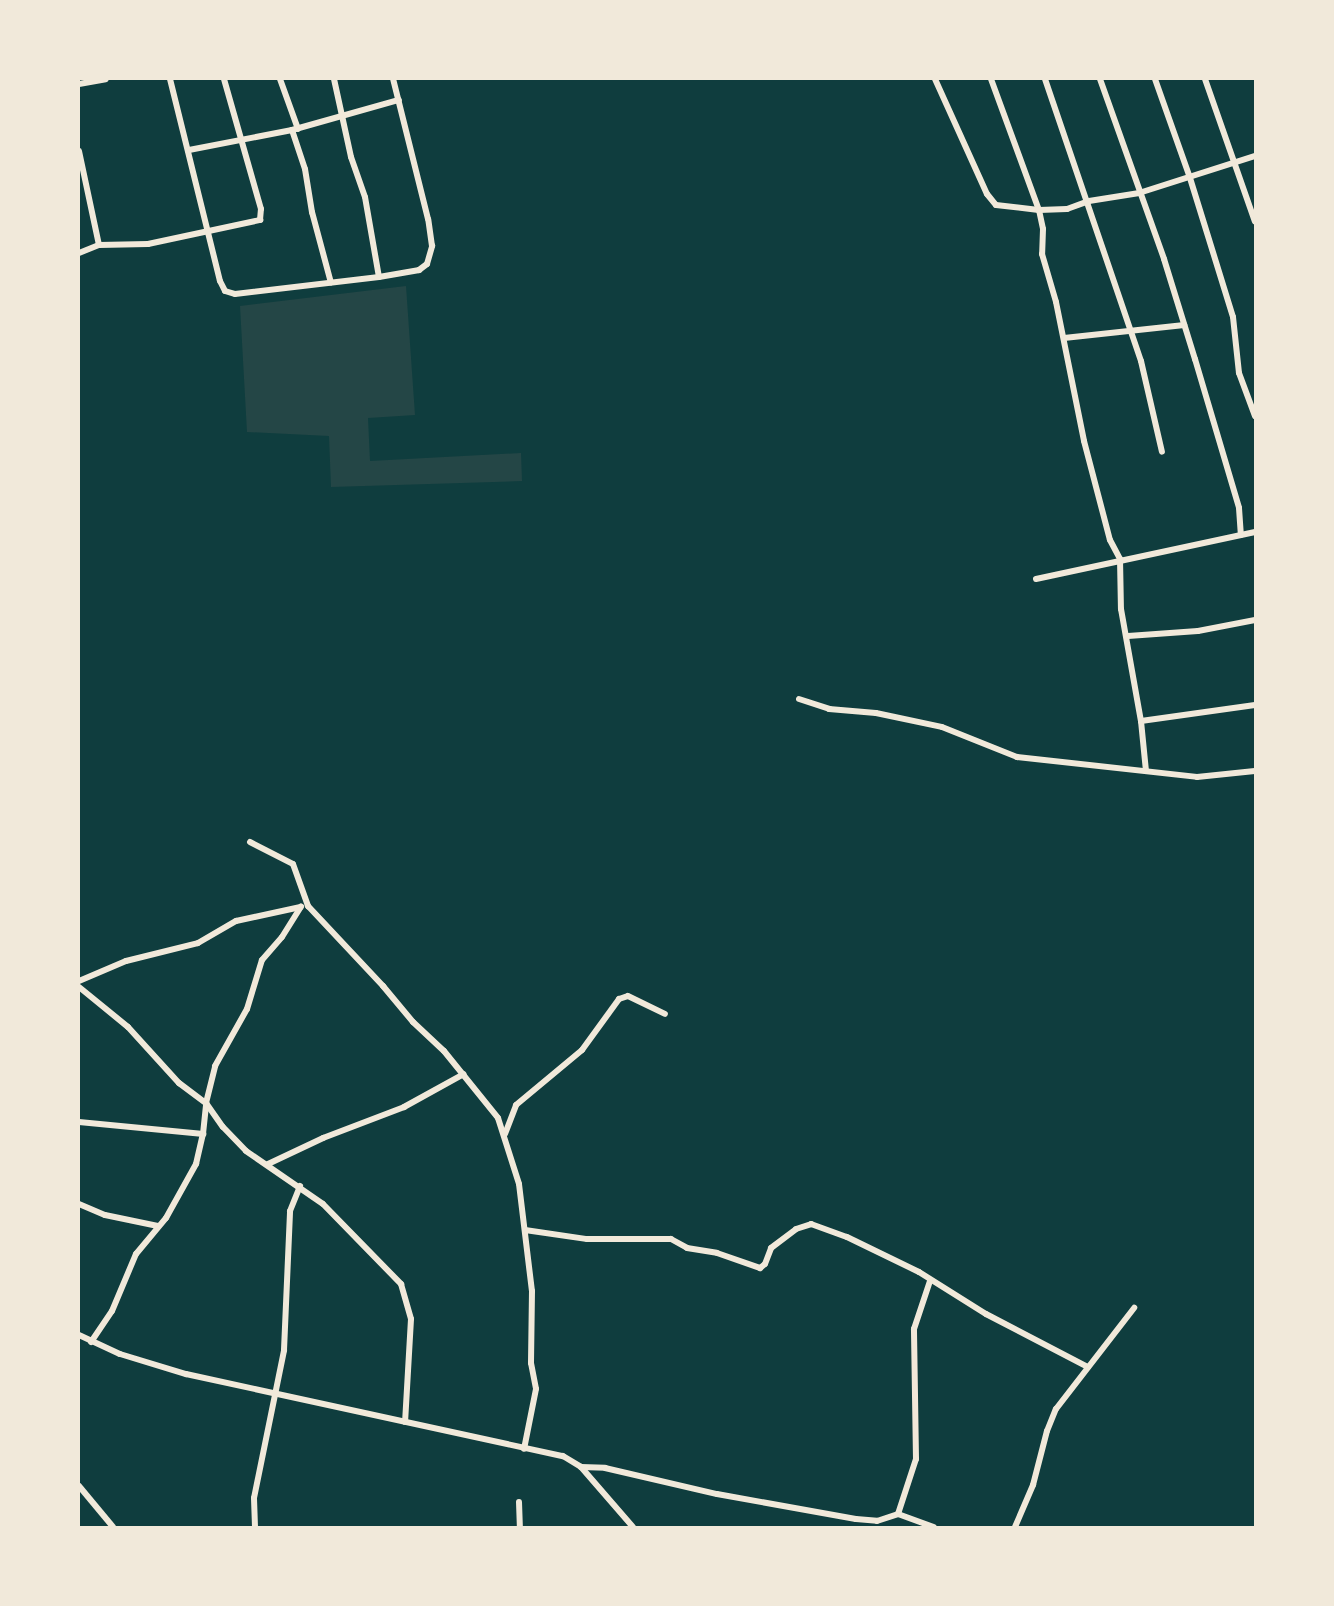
<!DOCTYPE html>
<html>
<head>
<meta charset="utf-8">
<style>
  body { margin:0 }
  #map { position:relative; width:1334px; height:1606px; overflow:hidden; background:#0f3d3e; font-family:Overpass,sans-serif }
  div>[style] { position:absolute }
  .green>* { inset:0; background:#244646 }
  .minor>* { height:6px; margin:-3px; padding:0 3px; transform-origin:3px; border-radius:3px; background:#f1e9da }
  span { translate:-50% -50%; white-space:nowrap; text-align:center; line-height:1.15; -webkit-text-stroke:6px #f1e9da; paint-order:stroke }
  .frame { position:absolute; inset:0; border:80px solid #f1e9da; pointer-events:none }
</style>
</head>
<body>
<div id="map">
  <div class="green">
    <i style="clip-path:polygon(406px 286px,415px 415px,368px 418px,370px 461px,521px 453px,522px 481px,331px 487px,329px 436px,247px 432px,240px 306px)"></i>
  </div>
  <div class="minor">
    <i style="left:170px;top:79px;width:208px;rotate:76.1deg"></i>
    <i style="left:220px;top:281px;width:11px;rotate:63deg"></i>
    <i style="left:225px;top:291px;width:10px;rotate:17deg"></i>
    <i style="left:235px;top:294px;width:145px;rotate:-6.7deg"></i>
    <i style="left:379px;top:277px;width:41px;rotate:-9.9deg"></i>
    <i style="left:419px;top:270px;width:10px;rotate:-37deg"></i>
    <i style="left:427px;top:264px;width:19px;rotate:-74deg"></i>
    <i style="left:432px;top:246px;width:27px;rotate:-98deg"></i>
    <i style="left:428px;top:219px;width:144px;rotate:-104deg"></i>
    <i style="left:280px;top:79px;width:53px;rotate:70.2deg"></i>
    <i style="left:334px;top:79px;width:80px;rotate:77.7deg"></i>
    <i style="left:351px;top:157px;width:42px;rotate:70.7deg"></i>
    <i style="left:365px;top:197px;width:81px;rotate:80.1deg"></i>
    <i style="left:935px;top:79px;width:126px;rotate:65.7deg"></i>
    <i style="left:987px;top:194px;width:14px;rotate:51deg"></i>
    <i style="left:996px;top:205px;width:43px;rotate:6.6deg"></i>
    <i style="left:1039px;top:210px;width:28px;rotate:-2deg"></i>
    <i style="left:1067px;top:209px;width:23px;rotate:-20deg"></i>
    <i style="left:1089px;top:201px;width:51px;rotate:-9.1deg"></i>
    <i style="left:1139px;top:193px;width:122px;rotate:-17.7deg"></i>
    <i style="left:991px;top:79px;width:140px;rotate:69.9deg"></i>
    <i style="left:1039px;top:210px;width:19px;rotate:78deg"></i>
    <i style="left:1043px;top:229px;width:25px;rotate:92deg"></i>
    <i style="left:1042px;top:254px;width:50px;rotate:73.7deg"></i>
    <i style="left:1056px;top:302px;width:142px;rotate:78.6deg"></i>
    <i style="left:1084px;top:441px;width:102px;rotate:75.3deg"></i>
    <i style="left:1110px;top:540px;width:21px;rotate:62deg"></i>
    <i style="left:1120px;top:559px;width:50px;rotate:88.9deg"></i>
    <i style="left:1121px;top:609px;width:114px;rotate:79.9deg"></i>
    <i style="left:1141px;top:721px;width:50px;rotate:84.3deg"></i>
    <i style="left:1045px;top:79px;width:298px;rotate:71.2deg"></i>
    <i style="left:1141px;top:361px;width:93px;rotate:77deg"></i>
    <i style="left:1100px;top:79px;width:191px;rotate:70.4deg"></i>
    <i style="left:1164px;top:259px;width:105px;rotate:72.8deg"></i>
    <i style="left:1195px;top:359px;width:155px;rotate:73.5deg"></i>
    <i style="left:1239px;top:508px;width:27px;rotate:86deg"></i>
    <i style="left:1155px;top:79px;width:105px;rotate:70.5deg"></i>
    <i style="left:1190px;top:178px;width:145px;rotate:72.8deg"></i>
    <i style="left:1233px;top:317px;width:56px;rotate:83.9deg"></i>
    <i style="left:1239px;top:373px;width:46px;rotate:69.6deg"></i>
    <i style="left:1205px;top:79px;width:151px;rotate:70.7deg"></i>
    <i style="left:79px;top:84px;width:27px;rotate:-10deg"></i>
    <i style="left:292px;top:130px;width:41px;rotate:71.6deg"></i>
    <i style="left:305px;top:169px;width:44px;rotate:80.8deg"></i>
    <i style="left:312px;top:212px;width:73px;rotate:75deg"></i>
    <i style="left:189px;top:150px;width:105px;rotate:-11deg"></i>
    <i style="left:292px;top:130px;width:111px;rotate:-15.7deg"></i>
    <i style="left:79px;top:151px;width:96px;rotate:78deg"></i>
    <i style="left:79px;top:253px;width:22px;rotate:-22deg"></i>
    <i style="left:99px;top:245px;width:49px;rotate:-1.2deg"></i>
    <i style="left:148px;top:244px;width:115px;rotate:-12.1deg"></i>
    <i style="left:260px;top:220px;width:11px;rotate:-85deg"></i>
    <i style="left:261px;top:209px;width:135px;rotate:-105.9deg"></i>
    <i style="left:1064px;top:338px;width:121px;rotate:-6.2deg"></i>
    <i style="left:1036px;top:579px;width:224px;rotate:-12.1deg"></i>
    <i style="left:1128px;top:636px;width:70px;rotate:-4.1deg"></i>
    <i style="left:1198px;top:631px;width:58px;rotate:-10.9deg"></i>
    <i style="left:799px;top:699px;width:32px;rotate:18deg"></i>
    <i style="left:829px;top:709px;width:47px;rotate:4.9deg"></i>
    <i style="left:876px;top:713px;width:67px;rotate:12deg"></i>
    <i style="left:942px;top:727px;width:81px;rotate:21.8deg"></i>
    <i style="left:1017px;top:757px;width:181px;rotate:6.3deg"></i>
    <i style="left:1197px;top:777px;width:58px;rotate:-5.9deg"></i>
    <i style="left:1141px;top:721px;width:115px;rotate:-8deg"></i>
    <i style="left:250px;top:842px;width:48px;rotate:27.1deg"></i>
    <i style="left:293px;top:864px;width:45px;rotate:70.3deg"></i>
    <i style="left:308px;top:906px;width:110px;rotate:46.8deg"></i>
    <i style="left:383px;top:986px;width:47px;rotate:50.2deg"></i>
    <i style="left:413px;top:1022px;width:42px;rotate:43.1deg"></i>
    <i style="left:444px;top:1051px;width:86px;rotate:51.1deg"></i>
    <i style="left:498px;top:1118px;width:69px;rotate:72.3deg"></i>
    <i style="left:519px;top:1184px;width:108px;rotate:83.1deg"></i>
    <i style="left:532px;top:1291px;width:72px;rotate:90.8deg"></i>
    <i style="left:531px;top:1363px;width:26px;rotate:79deg"></i>
    <i style="left:536px;top:1389px;width:61px;rotate:101.3deg"></i>
    <i style="left:79px;top:981px;width:51px;rotate:-23.1deg"></i>
    <i style="left:126px;top:961px;width:74px;rotate:-14deg"></i>
    <i style="left:198px;top:943px;width:44px;rotate:-30.1deg"></i>
    <i style="left:236px;top:921px;width:66px;rotate:-12.2deg"></i>
    <i style="left:79px;top:987px;width:63px;rotate:39.2deg"></i>
    <i style="left:128px;top:1027px;width:76px;rotate:47.7deg"></i>
    <i style="left:179px;top:1083px;width:34px;rotate:37deg"></i>
    <i style="left:206px;top:1103px;width:29px;rotate:55deg"></i>
    <i style="left:223px;top:1127px;width:33px;rotate:46deg"></i>
    <i style="left:246px;top:1151px;width:93px;rotate:34.5deg"></i>
    <i style="left:323px;top:1204px;width:112px;rotate:45.7deg"></i>
    <i style="left:401px;top:1284px;width:36px;rotate:74deg"></i>
    <i style="left:411px;top:1319px;width:103px;rotate:93.3deg"></i>
    <i style="left:79px;top:1122px;width:125px;rotate:5.5deg"></i>
    <i style="left:505px;top:1134px;width:31px;rotate:-69deg"></i>
    <i style="left:516px;top:1105px;width:86px;rotate:-39.8deg"></i>
    <i style="left:582px;top:1050px;width:63px;rotate:-54deg"></i>
    <i style="left:619px;top:999px;width:9px;rotate:-18deg"></i>
    <i style="left:628px;top:996px;width:41px;rotate:25.9deg"></i>
    <i style="left:268px;top:1164px;width:61px;rotate:-25.3deg"></i>
    <i style="left:323px;top:1138px;width:87px;rotate:-20.9deg"></i>
    <i style="left:404px;top:1107px;width:68px;rotate:-28.8deg"></i>
    <i style="left:79px;top:1204px;width:28px;rotate:23deg"></i>
    <i style="left:105px;top:1215px;width:54px;rotate:11.7deg"></i>
    <i style="left:525px;top:1230px;width:63px;rotate:8.3deg"></i>
    <i style="left:587px;top:1239px;width:84px"></i>
    <i style="left:671px;top:1239px;width:18px;rotate:29deg"></i>
    <i style="left:687px;top:1248px;width:30px;rotate:9deg"></i>
    <i style="left:717px;top:1253px;width:46px;rotate:19.2deg"></i>
    <i style="left:760px;top:1268px;width:6px;rotate:-39deg"></i>
    <i style="left:765px;top:1264px;width:17px;rotate:-69deg"></i>
    <i style="left:771px;top:1248px;width:31px;rotate:-37deg"></i>
    <i style="left:796px;top:1229px;width:16px;rotate:-18deg"></i>
    <i style="left:811px;top:1224px;width:38px;rotate:20deg"></i>
    <i style="left:847px;top:1237px;width:80px;rotate:25.9deg"></i>
    <i style="left:919px;top:1272px;width:79px;rotate:32.1deg"></i>
    <i style="left:986px;top:1314px;width:115px;rotate:27.5deg"></i>
    <i style="left:79px;top:1335px;width:45px;rotate:24.9deg"></i>
    <i style="left:120px;top:1354px;width:69px;rotate:16.9deg"></i>
    <i style="left:186px;top:1374px;width:386px;rotate:12.3deg"></i>
    <i style="left:563px;top:1456px;width:21px;rotate:31deg"></i>
    <i style="left:581px;top:1467px;width:24px;rotate:2deg"></i>
    <i style="left:605px;top:1468px;width:115px;rotate:13.1deg"></i>
    <i style="left:717px;top:1494px;width:141px;rotate:10.2deg"></i>
    <i style="left:856px;top:1519px;width:21px;rotate:5deg"></i>
    <i style="left:877px;top:1521px;width:22px;rotate:-18deg"></i>
    <i style="left:898px;top:1514px;width:38px;rotate:20deg"></i>
    <i style="left:91px;top:1342px;width:37px;rotate:-56deg"></i>
    <i style="left:112px;top:1311px;width:62px;rotate:-67.2deg"></i>
    <i style="left:136px;top:1254px;width:47px;rotate:-50.2deg"></i>
    <i style="left:166px;top:1218px;width:62px;rotate:-60.9deg"></i>
    <i style="left:196px;top:1164px;width:31px;rotate:-77deg"></i>
    <i style="left:203px;top:1134px;width:31px;rotate:-84deg"></i>
    <i style="left:206px;top:1103px;width:38px;rotate:-76deg"></i>
    <i style="left:215px;top:1066px;width:65px;rotate:-60.7deg"></i>
    <i style="left:247px;top:1009px;width:51px;rotate:-73deg"></i>
    <i style="left:262px;top:960px;width:30px;rotate:-49deg"></i>
    <i style="left:282px;top:937px;width:36px;rotate:-58deg"></i>
    <i style="left:581px;top:1467px;width:79px;rotate:49.1deg"></i>
    <i style="left:79px;top:1486px;width:53px;rotate:50.3deg"></i>
    <i style="left:519px;top:1502px;width:25px;rotate:88deg"></i>
    <i style="left:898px;top:1514px;width:58px;rotate:-71.9deg"></i>
    <i style="left:916px;top:1459px;width:130px;rotate:-90.9deg"></i>
    <i style="left:914px;top:1329px;width:51px;rotate:-71.6deg"></i>
    <i style="left:255px;top:1527px;width:29px;rotate:-92deg"></i>
    <i style="left:254px;top:1498px;width:151px;rotate:-78.5deg"></i>
    <i style="left:284px;top:1350px;width:139px;rotate:-87.5deg"></i>
    <i style="left:290px;top:1211px;width:27px;rotate:-68deg"></i>
    <i style="left:1015px;top:1527px;width:46px;rotate:-66.8deg"></i>
    <i style="left:1033px;top:1485px;width:56px;rotate:-75.5deg"></i>
    <i style="left:1047px;top:1431px;width:24px;rotate:-68deg"></i>
    <i style="left:1056px;top:1409px;width:128px;rotate:-52.3deg"></i>
  </div>
  <div class="frame"></div>
</div>
</body>
</html>
